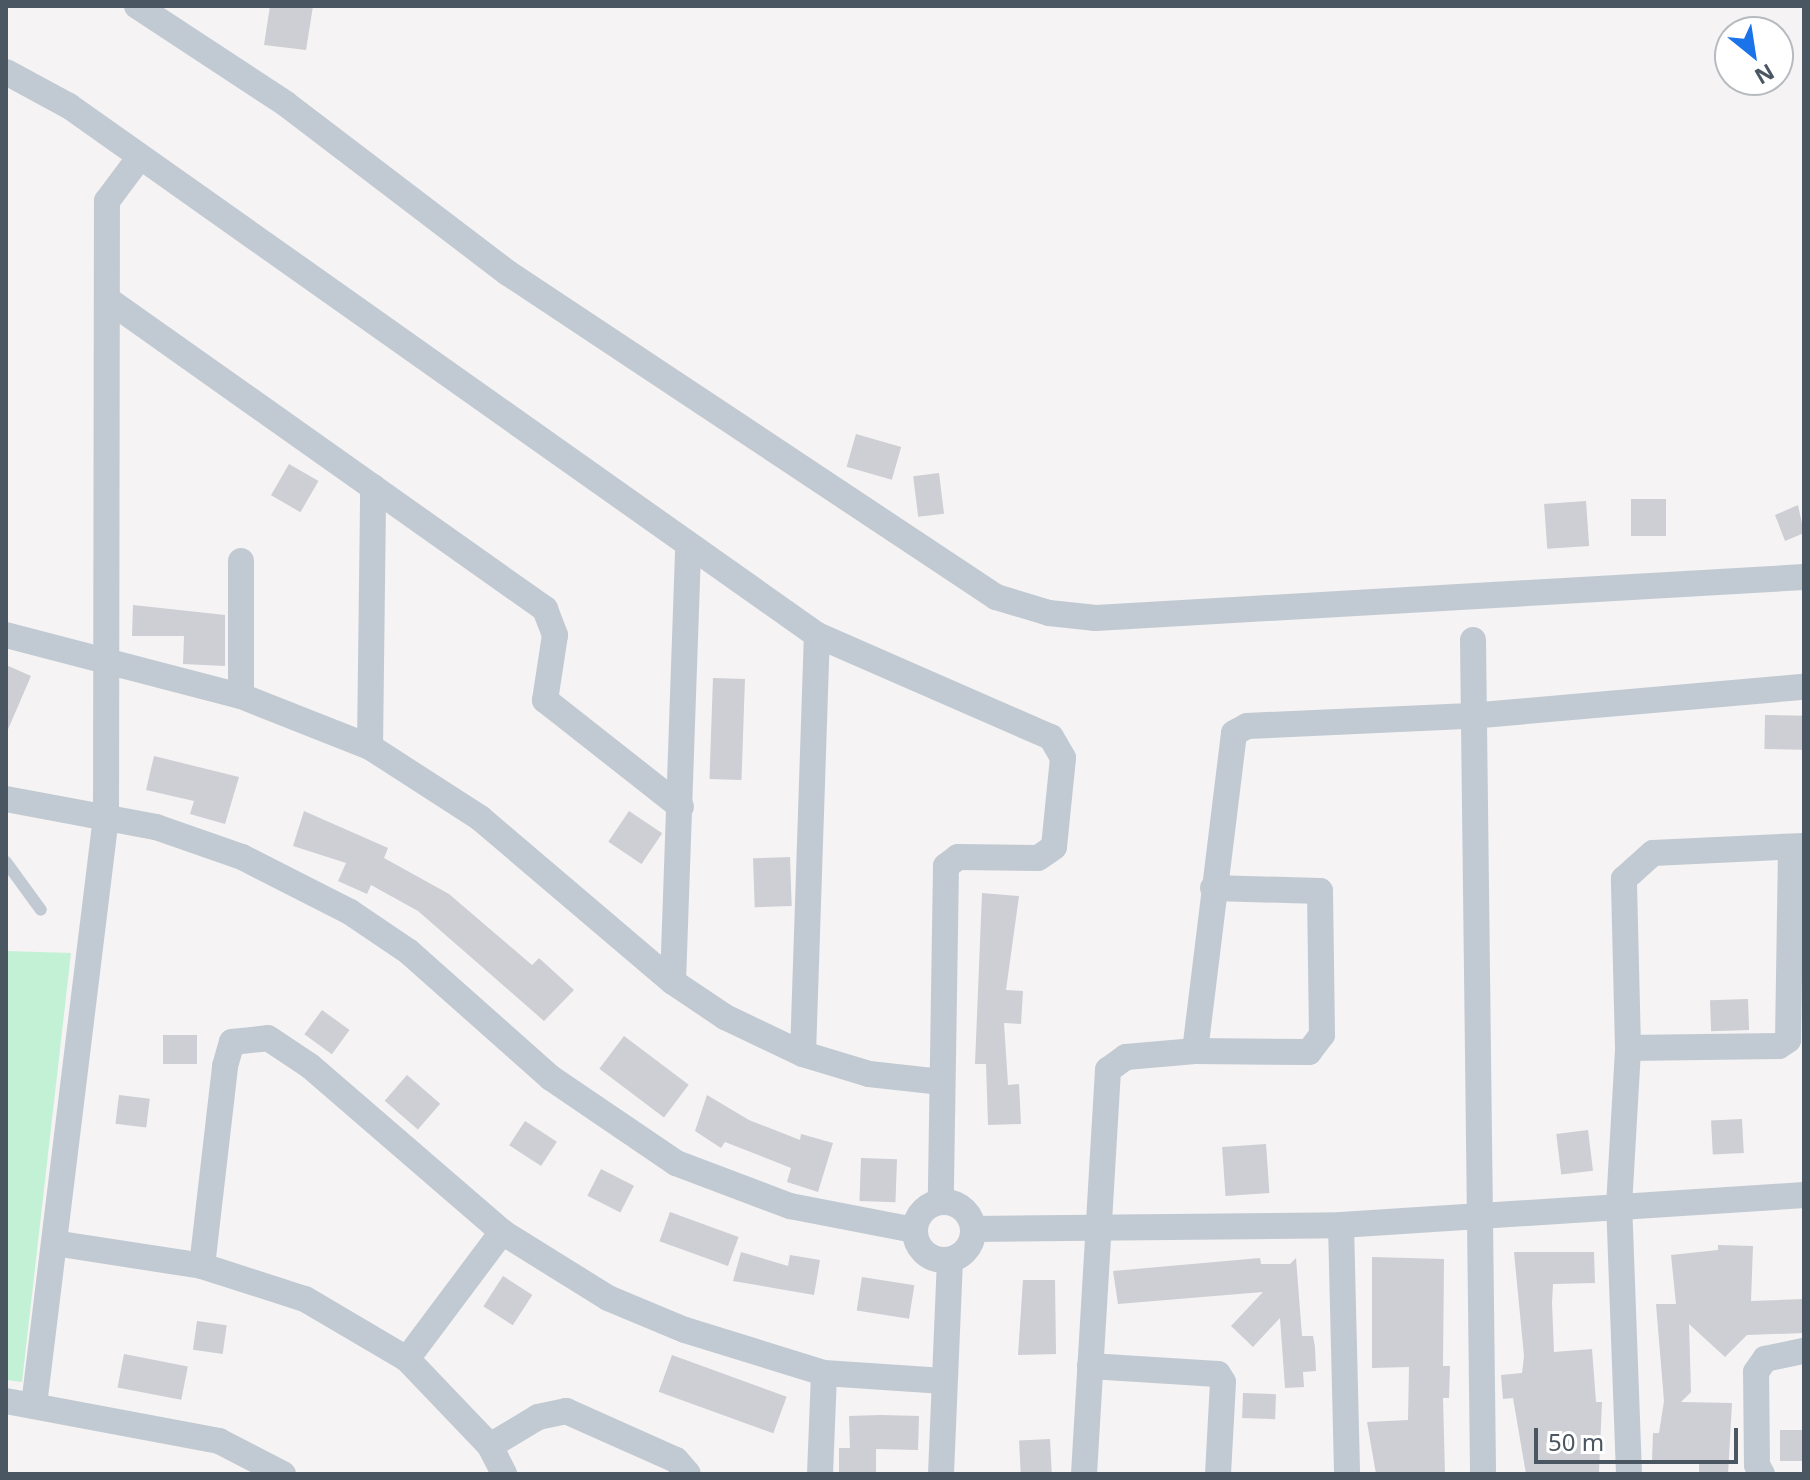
<!DOCTYPE html>
<html>
<head>
<meta charset="utf-8">
<style>
  body { margin:0 }
  #map { position:relative; width:1810px; height:1480px; overflow:hidden; background:#f5f3f3; font-family:"Noto Sans",sans-serif }
  div>[style] { position:absolute }
  .green>* { inset:0; background:#c3f1d5 }
  .building>* { inset:0; background:#cdcfd5; transform-origin:0 0 }
  .service>* { height:12px; margin:-6px; padding:0 6px; transform-origin:6px; border-radius:6px; background:#c1cad2 }
  .minor>* { height:26px; margin:-13px; padding:0 13px; transform-origin:13px; border-radius:13px; background:#c1cad2 }
  .minor>.ring { margin:-13px; padding:0; box-sizing:content-box; background:none; border:26px solid #c1cad2; border-radius:50% }
  span { translate:-50% -50%; white-space:nowrap; text-align:center; line-height:1.15; -webkit-text-stroke:6px #fff; paint-order:stroke }
  .frame { position:absolute; inset:0; border:8px solid #4a5661; pointer-events:none }
  .north { position:absolute; left:1714px; top:16px; width:80px; height:80px; box-sizing:border-box; background:#fff; border:2px solid #b7bbc0; border-radius:50%; rotate:150deg; font-size:22px; font-weight:700; line-height:32px; text-align:center; color:#4a5661 }
  .north::after { content:''; display:block; margin:auto; width:28px; height:36px; background:#1a73e8; clip-path:polygon(50% 0,100% 100%,50% 72%,0 100%) }
  .scale { position:absolute; left:1534px; top:1428px; width:204px; height:36px; box-sizing:border-box; border:4px solid #4a5661; border-top:0; padding-left:10px; font-size:24px; line-height:28px; white-space:nowrap; color:#4a5661; -webkit-text-stroke:6px #fff; paint-order:stroke }
</style>
</head>
<body>
<div id="map">
  <div class="green">
    <i style="clip-path:polygon(6px 951px,71px 953px,22px 1382px,6px 1380px)"></i>
  </div>
  <div class="building">
    <i style="clip-path:polygon(270px 6px,313px 6px,306px 50px,264px 45px)"></i>
    <i style="left:856px;top:434px;width:47px;height:34px;rotate:16deg"></i>
    <i style="left:289px;top:464px;width:34px;height:36px;rotate:30deg"></i>
    <i style="left:939px;top:473px;width:41px;height:26px;rotate:83deg"></i>
    <i style="left:1631px;top:499px;width:35px;height:37px"></i>
    <i style="left:1586px;top:501px;width:45px;height:42px;rotate:86deg"></i>
    <i style="clip-path:polygon(1798px 505px,1804px 533px,1785px 541px,1775px 515px)"></i>
    <i style="clip-path:polygon(133px 605px,225px 615px,225px 666px,183px 664px,184px 636px,132px 636px)"></i>
    <i style="clip-path:polygon(6px 665px,31px 676px,6px 734px)"></i>
    <i style="left:713px;top:678px;width:32px;height:101px;rotate:2deg"></i>
    <i style="left:1765px;top:715px;width:39px;height:34px;rotate:1deg"></i>
    <i style="clip-path:polygon(154px 756px,239px 777px,225px 824px,190px 814px,194px 801px,146px 790px)"></i>
    <i style="clip-path:polygon(304px 811px,388px 848px,384px 858px,449px 894px,532px 965px,539px 958px,574px 990px,544px 1021px,418px 911px,371px 885px,367px 894px,338px 881px,346px 863px,293px 846px)"></i>
    <i style="left:629px;top:811px;width:40px;height:37px;rotate:34deg"></i>
    <i style="left:790px;top:857px;width:49px;height:37px;rotate:88deg"></i>
    <i style="clip-path:polygon(982px 893px,1019px 896px,1006px 990px,1023px 991px,1021px 1024px,1004px 1023px,1008px 1085px,1019px 1084px,1021px 1124px,988px 1125px,986px 1064px,975px 1064px)"></i>
    <i style="left:1748px;top:999px;width:31px;height:38px;rotate:88deg"></i>
    <i style="left:322px;top:1010px;width:34px;height:30px;rotate:36deg"></i>
    <i style="left:163px;top:1035px;width:34px;height:29px"></i>
    <i style="left:624px;top:1036px;width:81px;height:41px;rotate:37deg"></i>
    <i style="left:407px;top:1075px;width:44px;height:34px;rotate:41deg"></i>
    <i style="left:119px;top:1095px;width:31px;height:29px;rotate:7deg"></i>
    <i style="clip-path:polygon(707px 1095px,749px 1120px,800px 1140px,801px 1134px,833px 1143px,818px 1192px,787px 1182px,791px 1168px,725px 1142px,721px 1148px,695px 1131px)"></i>
    <i style="left:1742px;top:1119px;width:34px;height:31px;rotate:87deg"></i>
    <i style="left:525px;top:1121px;width:38px;height:29px;rotate:33deg"></i>
    <i style="left:1588px;top:1130px;width:41px;height:32px;rotate:83deg"></i>
    <i style="left:1266px;top:1144px;width:49px;height:44px;rotate:86deg"></i>
    <i style="left:861px;top:1158px;width:36px;height:43px;rotate:2deg"></i>
    <i style="left:601px;top:1169px;width:37px;height:30px;rotate:27deg"></i>
    <i style="left:670px;top:1212px;width:73px;height:31px;rotate:20deg"></i>
    <i style="clip-path:polygon(1718px 1245px,1753px 1246px,1751px 1301px,1803px 1299px,1804px 1333px,1747px 1335px,1725px 1357px,1689px 1324px,1691px 1392px,1681px 1402px,1732px 1403px,1728px 1474px,1699px 1474px,1699px 1462px,1652px 1461px,1653px 1433px,1659px 1433px,1664px 1401px,1656px 1304px,1676px 1304px,1671px 1255px,1718px 1250px)"></i>
    <i style="clip-path:polygon(741px 1252px,788px 1266px,790px 1255px,820px 1260px,814px 1295px,733px 1281px)"></i>
    <i style="clip-path:polygon(1514px 1252px,1594px 1252px,1595px 1283px,1553px 1284px,1552px 1303px,1554px 1352px,1592px 1349px,1596px 1402px,1602px 1402px,1599px 1472px,1526px 1474px,1513px 1398px,1503px 1399px,1501px 1375px,1522px 1373px,1524px 1356px)"></i>
    <i style="clip-path:polygon(1372px 1257px,1444px 1259px,1443px 1366px,1450px 1366px,1449px 1398px,1443px 1398px,1445px 1474px,1376px 1474px,1367px 1422px,1408px 1420px,1409px 1367px,1372px 1368px)"></i>
    <i style="clip-path:polygon(1260px 1258px,1261px 1264px,1290px 1264px,1296px 1258px,1302px 1336px,1313px 1336px,1315px 1347px,1316px 1371px,1303px 1372px,1304px 1387px,1285px 1388px,1280px 1318px,1253px 1347px,1231px 1326px,1263px 1292px,1118px 1304px,1113px 1271px)"></i>
    <i style="left:503px;top:1276px;width:35px;height:36px;rotate:33deg"></i>
    <i style="left:862px;top:1277px;width:53px;height:34px;rotate:9deg"></i>
    <i style="clip-path:polygon(1023px 1280px,1055px 1280px,1056px 1354px,1018px 1355px)"></i>
    <i style="left:197px;top:1321px;width:30px;height:29px;rotate:8deg"></i>
    <i style="left:124px;top:1354px;width:65px;height:34px;rotate:11deg"></i>
    <i style="left:672px;top:1355px;width:122px;height:39px;rotate:20deg"></i>
    <i style="left:1243px;top:1393px;width:33px;height:25px;rotate:2deg"></i>
    <i style="clip-path:polygon(880px 1415px,919px 1416px,918px 1450px,876px 1449px,876px 1474px,839px 1474px,839px 1448px,850px 1448px,849px 1416px)"></i>
    <i style="left:1804px;top:1430px;width:31px;height:24px;rotate:90deg"></i>
    <i style="left:1050px;top:1439px;width:33px;height:31px;rotate:87deg"></i>
  </div>
  <div class="service">
    <i style="left:6px;top:862px;width:59px;rotate:53.9deg"></i>
  </div>
  <div class="minor">
    <i style="left:137px;top:6px;width:178px;rotate:33.3deg"></i>
    <i style="left:286px;top:104px;width:279px;rotate:37.3deg"></i>
    <i style="left:508px;top:273px;width:586px;rotate:33.58deg"></i>
    <i style="left:996px;top:597px;width:55px;rotate:16.8deg"></i>
    <i style="left:1049px;top:613px;width:47px;rotate:6.1deg"></i>
    <i style="left:1096px;top:618px;width:709px;rotate:-3.31deg"></i>
    <i style="left:6px;top:72px;width:72px;rotate:28.4deg"></i>
    <i style="left:69px;top:106px;width:916px;rotate:35.27deg"></i>
    <i style="left:817px;top:635px;width:255px;rotate:23.6deg"></i>
    <i style="left:1051px;top:737px;width:24px;rotate:60deg"></i>
    <i style="left:1063px;top:758px;width:89px;rotate:95.8deg"></i>
    <i style="left:1054px;top:847px;width:19px;rotate:145deg"></i>
    <i style="left:1038px;top:858px;width:80px;rotate:-179.3deg"></i>
    <i style="left:958px;top:857px;width:15px;rotate:143deg"></i>
    <i style="left:946px;top:866px;width:335px;rotate:90.9deg"></i>
    <i style="left:107px;top:299px;width:537px;rotate:35.29deg"></i>
    <i style="left:545px;top:609px;width:28px;rotate:69deg"></i>
    <i style="left:555px;top:635px;width:66px;rotate:98.7deg"></i>
    <i style="left:545px;top:700px;width:173px;rotate:38.2deg"></i>
    <i style="left:241px;top:561px;width:135px;rotate:90deg"></i>
    <i style="left:6px;top:635px;width:243px;rotate:14.6deg"></i>
    <i style="left:241px;top:696px;width:139px;rotate:21.6deg"></i>
    <i style="left:370px;top:747px;width:131px;rotate:32.8deg"></i>
    <i style="left:480px;top:818px;width:253px;rotate:40.4deg"></i>
    <i style="left:673px;top:982px;width:63px;rotate:33.9deg"></i>
    <i style="left:725px;top:1017px;width:86px;rotate:25.4deg"></i>
    <i style="left:803px;top:1054px;width:69px;rotate:16.9deg"></i>
    <i style="left:869px;top:1074px;width:73px;rotate:6.3deg"></i>
    <i style="left:1473px;top:640px;width:834px;rotate:89.31deg"></i>
    <i style="left:370px;top:747px;width:260px;rotate:-89.3deg"></i>
    <i style="left:6px;top:799px;width:153px;rotate:10.6deg"></i>
    <i style="left:156px;top:827px;width:91px;rotate:19.2deg"></i>
    <i style="left:242px;top:857px;width:121px;rotate:27deg"></i>
    <i style="left:350px;top:912px;width:71px;rotate:34.1deg"></i>
    <i style="left:409px;top:952px;width:190px;rotate:41.6deg"></i>
    <i style="left:551px;top:1078px;width:151px;rotate:34.2deg"></i>
    <i style="left:676px;top:1163px;width:122px;rotate:20.7deg"></i>
    <i style="left:790px;top:1206px;width:125px;rotate:11deg"></i>
    <i style="left:673px;top:982px;width:438px;rotate:-88deg"></i>
    <i style="left:1628px;top:1048px;width:151px;rotate:-0.8deg"></i>
    <i style="left:1779px;top:1046px;width:11px;rotate:-34deg"></i>
    <i style="left:1788px;top:1040px;width:193px;rotate:-89.1deg"></i>
    <i style="left:1195px;top:1051px;width:320px;rotate:-83deg"></i>
    <i style="left:1234px;top:733px;width:15px;rotate:-28deg"></i>
    <i style="left:1247px;top:726px;width:223px;rotate:-2.6deg"></i>
    <i style="left:1470px;top:716px;width:335px;rotate:-5deg"></i>
    <i style="left:803px;top:1054px;width:419px;rotate:-88.1deg"></i>
    <i class="ring" style="left:915px;top:1202px;width:32px;height:32px"></i>
    <i style="left:1341px;top:1225px;width:249px;rotate:88.6deg"></i>
    <i style="left:975px;top:1229px;width:366px;rotate:-0.6deg"></i>
    <i style="left:1341px;top:1225px;width:464px;rotate:-3.7deg"></i>
    <i style="left:54px;top:1243px;width:150px;rotate:8.8deg"></i>
    <i style="left:202px;top:1266px;width:108px;rotate:17.8deg"></i>
    <i style="left:305px;top:1299px;width:118px;rotate:30.5deg"></i>
    <i style="left:407px;top:1359px;width:120px;rotate:46.3deg"></i>
    <i style="left:490px;top:1446px;width:31px;rotate:63deg"></i>
    <i style="left:202px;top:1266px;width:201px;rotate:-83.4deg"></i>
    <i style="left:225px;top:1066px;width:25px;rotate:-74deg"></i>
    <i style="left:232px;top:1042px;width:36px;rotate:-6deg"></i>
    <i style="left:268px;top:1038px;width:50px;rotate:33.7deg"></i>
    <i style="left:310px;top:1066px;width:254px;rotate:40.8deg"></i>
    <i style="left:502px;top:1232px;width:125px;rotate:31.9deg"></i>
    <i style="left:608px;top:1298px;width:83px;rotate:22.6deg"></i>
    <i style="left:685px;top:1330px;width:145px;rotate:17.2deg"></i>
    <i style="left:824px;top:1373px;width:120px;rotate:3.8deg"></i>
    <i style="left:407px;top:1359px;width:159px;rotate:-53.2deg"></i>
    <i style="left:1090px;top:1366px;width:128px;rotate:3.6deg"></i>
    <i style="left:1218px;top:1374px;width:9px;rotate:58deg"></i>
    <i style="left:1223px;top:1382px;width:92px;rotate:93.1deg"></i>
    <i style="left:6px;top:1401px;width:217px;rotate:10.6deg"></i>
    <i style="left:219px;top:1441px;width:72px;rotate:27.3deg"></i>
    <i style="left:34px;top:1405px;width:592px;rotate:-83.02deg"></i>
    <i style="left:106px;top:817px;width:616px;rotate:-89.91deg"></i>
    <i style="left:107px;top:201px;width:54px;rotate:-53.3deg"></i>
    <i style="left:490px;top:1446px;width:56px;rotate:-31.1deg"></i>
    <i style="left:538px;top:1417px;width:29px;rotate:-12deg"></i>
    <i style="left:566px;top:1411px;width:120px;rotate:24deg"></i>
    <i style="left:676px;top:1460px;width:18px;rotate:49deg"></i>
    <i style="left:820px;top:1474px;width:101px;rotate:-87.7deg"></i>
    <i style="left:941px;top:1474px;width:214px;rotate:-87.6deg"></i>
    <i style="left:1084px;top:1474px;width:405px;rotate:-86.6deg"></i>
    <i style="left:1108px;top:1070px;width:22px;rotate:-36deg"></i>
    <i style="left:1126px;top:1057px;width:69px;rotate:-5deg"></i>
    <i style="left:1195px;top:1051px;width:114px;rotate:0.5deg"></i>
    <i style="left:1309px;top:1052px;width:21px;rotate:-53deg"></i>
    <i style="left:1322px;top:1035px;width:144px;rotate:-90.8deg"></i>
    <i style="left:1320px;top:891px;width:107px;rotate:-178.4deg"></i>
    <i style="left:1629px;top:1474px;width:268px;rotate:-92.1deg"></i>
    <i style="left:1619px;top:1206px;width:158px;rotate:-86.7deg"></i>
    <i style="left:1628px;top:1048px;width:169px;rotate:-91.4deg"></i>
    <i style="left:1624px;top:879px;width:39px;rotate:-42deg"></i>
    <i style="left:1653px;top:853px;width:151px;rotate:-2.7deg"></i>
    <i style="left:1762px;top:1474px;width:10px;rotate:-119deg"></i>
    <i style="left:1757px;top:1465px;width:93px;rotate:-90.6deg"></i>
    <i style="left:1756px;top:1372px;width:16px;rotate:-55deg"></i>
    <i style="left:1765px;top:1359px;width:40px;rotate:-12deg"></i>
  </div>
  <div class="frame"></div>
  <div class="north">N</div>
  <div class="scale">50 m</div>
</div>
</body>
</html>
